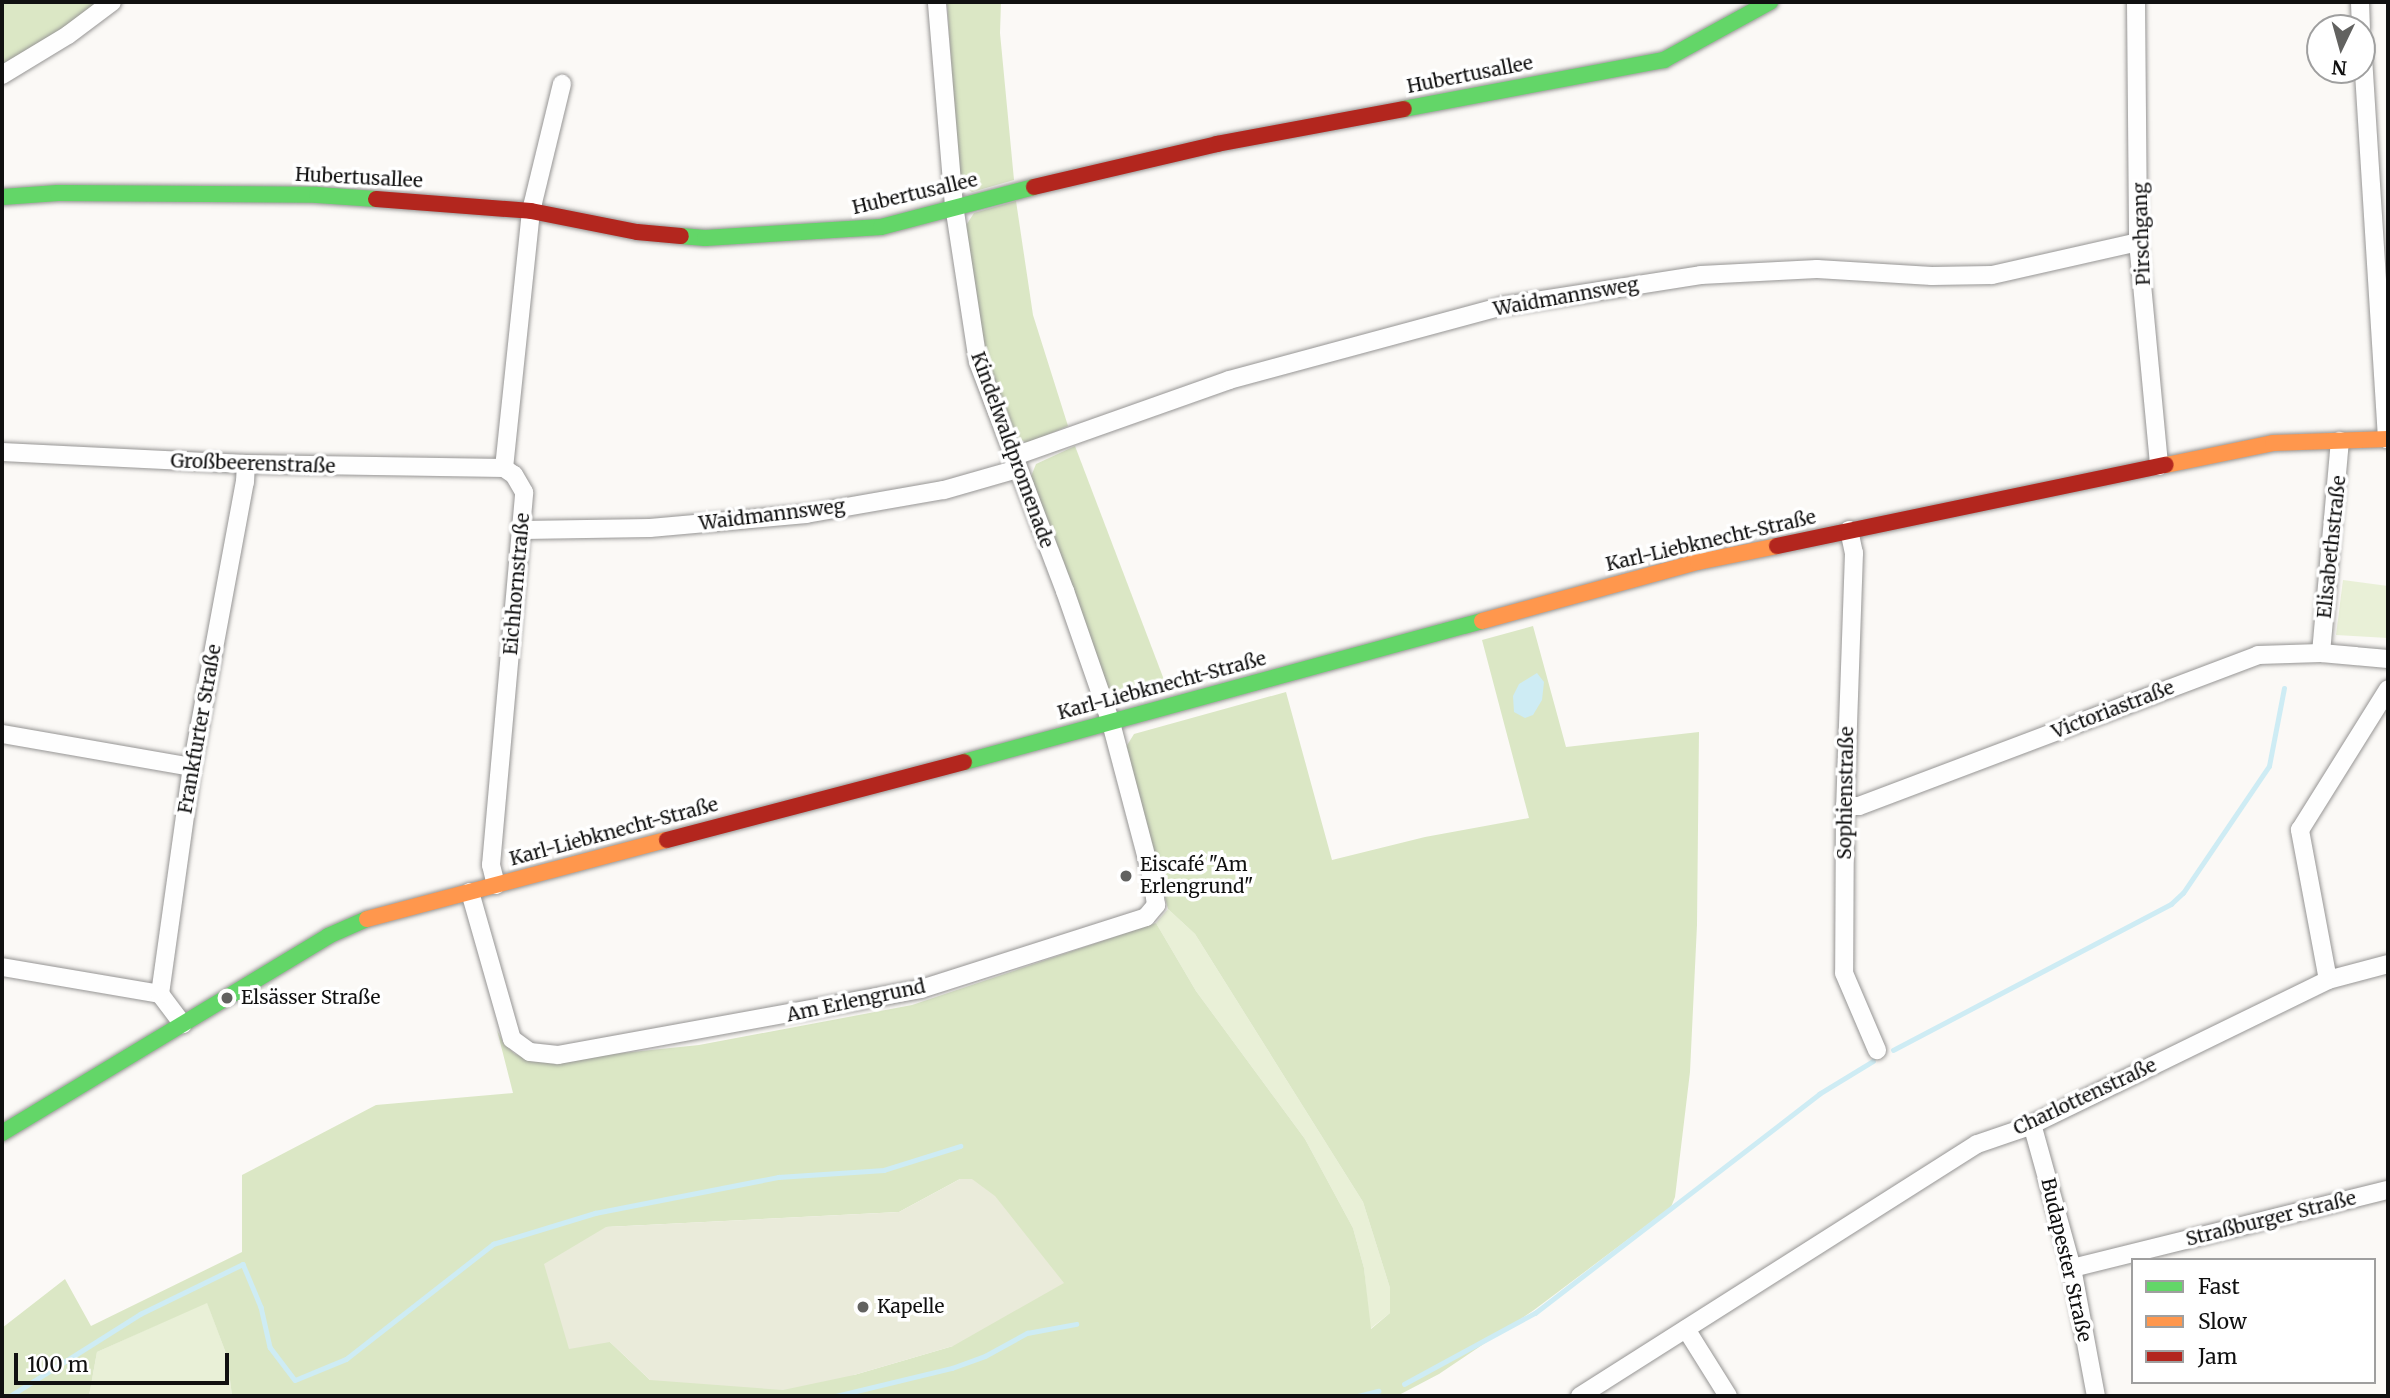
<!DOCTYPE html>
<html>
<head>
<meta charset="utf-8">
<style>
  body { margin:0 }
  #map { position:relative; width:2390px; height:1398px; overflow:hidden; background:#fbf9f6; font-family:Merriweather,serif }
  div>[style] { position:absolute }
  .green>* { inset:0; background:#e9f0d7 }
  .forest>* { inset:0; background:#dbe7c5 }
  .cemetery>* { inset:0; background:#eaebda }
  .water>* { inset:0; background:#ceecf4 }
  .stream>* { height:4.5px; margin:-2.25px; padding:0 2.25px; transform-origin:2.25px; border-radius:2.25px; background:#ceecf4 }
  .roads { filter:drop-shadow(0 0 2px #969594) drop-shadow(0 0 2px #969594) }
  .street>* { height:18px; margin:-9px; padding:0 9px; transform-origin:9px; border-radius:9px; background:#fefefe }
  .fast>* { height:16px; margin:-8px; padding:0 8px; transform-origin:8px; border-radius:8px; background:#63d668 }
  .slow>* { height:16px; margin:-8px; padding:0 8px; transform-origin:8px; border-radius:8px; background:#ff974d }
  .jam>* { height:16px; margin:-8px; padding:0 8px; transform-origin:8px; border-radius:8px; background:#b3261e }
  .dots>* { width:19px; height:19px; translate:-50% -50%; box-sizing:border-box; border:4px solid #fff; border-radius:50% }
  span { translate:-50% -50%; white-space:nowrap; text-align:center; line-height:1.15; -webkit-text-stroke:7px #fff; paint-order:stroke }
  .street-label { font-size:19px; color:#101010 }
  .poi-label { font-size:19px; color:#101010 }
  .left { translate:0 -50%; text-align:left }
  .frame { position:absolute; inset:0; border:4px solid #101010; pointer-events:none }
  .legend { position:absolute; left:2131px; top:1258px; width:245px; height:126px; box-sizing:border-box; background:#fff; border:2px solid #9f9f9f; margin:0; padding:9px 12px; list-style:none; font-size:21px; color:#101010 }
  .legend li { display:flex; align-items:center; gap:14px; height:35px }
  .legend b { width:35px; border:2px solid #9f9f9f }
  .north { position:absolute; left:2306px; top:14px; width:70px; height:70px; box-sizing:border-box; background:#fff; border:2px solid #9f9f9f; border-radius:50%; rotate:185deg; font-size:19px; font-weight:700; line-height:28px; text-align:center; color:#101010 }
  .north::after { content:''; display:block; margin:auto; width:24px; height:32px; background:#626260; clip-path:polygon(50% 0,100% 100%,50% 72%,0 100%) }
  .scale { position:absolute; left:14px; top:1353px; width:215px; height:32px; box-sizing:border-box; border:4px solid #101010; border-top:0; padding-left:9px; font-size:21px; line-height:24px; white-space:nowrap; color:#101010; -webkit-text-stroke:5px #fff; paint-order:stroke }
</style>
</head>
<body>
<div id="map">
  <div class="green">
    <i style="clip-path:polygon(2343px 580px,2388px 586px,2388px 638px,2336px 635px)"></i>
    <i style="clip-path:polygon(1168px 909px,1195px 934px,1363px 1202px,1390px 1288px,1390px 1313px,1370px 1329px,1364px 1268px,1353px 1228px,1305px 1139px,1196px 991px,1156px 923px)"></i>
    <i style="clip-path:polygon(207px 1302px,227px 1356px,232px 1396px,89px 1396px,97px 1352px)"></i>
  </div>
  <div class="forest">
    <i style="clip-path:polygon(2px 2px,103px 2px,2px 70px)"></i>
    <i style="clip-path:polygon(947px 2px,1001px 2px,1000px 33px,1014px 180px,972px 192px,960px 184px)"></i>
    <i style="clip-path:polygon(1016px 201px,1033px 315px,1068px 426px,1028px 443px,1015px 438px,991px 369px,981px 328px,965px 227px,974px 213px)"></i>
    <i style="clip-path:polygon(1075px 446px,1166px 685px,1124px 696px,1109px 689px,1030px 479px,1036px 464px)"></i>
    <i style="clip-path:polygon(evenodd,1533px 626px,1566px 747px,1699px 732px,1697px 925px,1690px 1072px,1675px 1197px,1671px 1207px,1534px 1310px,1439px 1374px,1397px 1396px,232px 1396px,227px 1356px,207px 1303px,97px 1352px,89px 1396px,2px 1396px,2px 1328px,65px 1279px,91px 1326px,242px 1252px,242px 1175px,376px 1105px,513px 1093px,497px 1030px,504px 1044px,515px 1054px,536px 1062px,699px 1045px,912px 1005px,1156px 923px,1196px 991px,1305px 1139px,1353px 1228px,1364px 1268px,1371px 1329px,1390px 1313px,1390px 1288px,1363px 1202px,1195px 934px,1168px 909px,1126px 747px,1134px 734px,1286px 692px,1332px 860px,1425px 837px,1529px 818px,1482px 640px,1533px 626px,960px 1179px,953px 1346px,854px 1375px,650px 1380px,610px 1342px,606px 1227px,899px 1212px,960px 1179px)"></i>
  </div>
  <div class="cemetery">
    <i style="clip-path:polygon(960px 1179px,972px 1179px,995px 1196px,1064px 1283px,953px 1346px,854px 1375px,783px 1390px,650px 1380px,610px 1342px,569px 1349px,544px 1264px,606px 1227px,899px 1212px)"></i>
  </div>
  <div class="water">
    <i style="clip-path:polygon(1537px 673px,1544px 682px,1542px 700px,1533px 715px,1525px 718px,1514px 712px,1513px 696px,1519px 684px)"></i>
  </div>
  <div class="stream">
    <i style="left:1893px;top:1050px;width:314px;rotate:-27.7deg"></i>
    <i style="left:2171px;top:904px;width:16px;rotate:-43deg"></i>
    <i style="left:2183px;top:893px;width:153px;rotate:-55.9deg"></i>
    <i style="left:2269px;top:766px;width:79px;rotate:-79.1deg"></i>
    <i style="left:1404px;top:1384px;width:149px;rotate:-28.5deg"></i>
    <i style="left:1535px;top:1313px;width:359px;rotate:-37.6deg"></i>
    <i style="left:1819px;top:1094px;width:63px;rotate:-31.4deg"></i>
    <i style="left:10px;top:1396px;width:154px;rotate:-32.2deg"></i>
    <i style="left:140px;top:1314px;width:114px;rotate:-25.9deg"></i>
    <i style="left:243px;top:1264px;width:47px;rotate:67.3deg"></i>
    <i style="left:261px;top:1307px;width:41px;rotate:77.3deg"></i>
    <i style="left:270px;top:1347px;width:41px;rotate:52.9deg"></i>
    <i style="left:295px;top:1380px;width:55px;rotate:-22.4deg"></i>
    <i style="left:346px;top:1359px;width:187px;rotate:-38deg"></i>
    <i style="left:493px;top:1244px;width:107px;rotate:-16.9deg"></i>
    <i style="left:595px;top:1213px;width:187px;rotate:-11.1deg"></i>
    <i style="left:778px;top:1177px;width:106px;rotate:-3.8deg"></i>
    <i style="left:884px;top:1170px;width:80px;rotate:-17.5deg"></i>
    <i style="left:836px;top:1396px;width:119px;rotate:-13.6deg"></i>
    <i style="left:952px;top:1368px;width:35px;rotate:-20deg"></i>
    <i style="left:985px;top:1356px;width:48px;rotate:-28.7deg"></i>
    <i style="left:1027px;top:1333px;width:50px;rotate:-10.4deg"></i>
    <i style="left:1358px;top:1396px;width:21px;rotate:-14deg"></i>
  </div>
  <div class="roads">
    <div class="street">
      <i style="left:2136px;top:2px;width:240px;rotate:89.5deg"></i>
      <i style="left:2138px;top:242px;width:225px;rotate:84.6deg"></i>
      <i style="left:2360px;top:2px;width:26px;rotate:88deg"></i>
      <i style="left:2362px;top:41px;width:399px;rotate:86.4deg"></i>
      <i style="left:2px;top:75px;width:77px;rotate:-31.2deg"></i>
      <i style="left:68px;top:35px;width:55px;rotate:-36.9deg"></i>
      <i style="left:2px;top:452px;width:244px;rotate:2.8deg"></i>
      <i style="left:246px;top:464px;width:258px;rotate:0.9deg"></i>
      <i style="left:1012px;top:457px;width:230px;rotate:-19.5deg"></i>
      <i style="left:1229px;top:380px;width:285px;rotate:-15.1deg"></i>
      <i style="left:1504px;top:306px;width:199px;rotate:-8.9deg"></i>
      <i style="left:1701px;top:275px;width:116px;rotate:-3deg"></i>
      <i style="left:1817px;top:269px;width:115px;rotate:3.5deg"></i>
      <i style="left:1932px;top:276px;width:60px;rotate:-1deg"></i>
      <i style="left:1992px;top:275px;width:150px;rotate:-12.7deg"></i>
      <i style="left:523px;top:530px;width:127px;rotate:-0.9deg"></i>
      <i style="left:650px;top:528px;width:157px;rotate:-5.1deg"></i>
      <i style="left:806px;top:514px;width:140px;rotate:-9.9deg"></i>
      <i style="left:944px;top:490px;width:76px;rotate:-16deg"></i>
      <i style="left:1849px;top:530px;width:24px;rotate:78deg"></i>
      <i style="left:1854px;top:553px;width:253px;rotate:92deg"></i>
      <i style="left:1845px;top:806px;width:167px;rotate:90.3deg"></i>
      <i style="left:1844px;top:973px;width:84px;rotate:66.8deg"></i>
      <i style="left:2321px;top:653px;width:213px;rotate:-84.9deg"></i>
      <i style="left:2px;top:734px;width:193px;rotate:9.9deg"></i>
      <i style="left:1845px;top:806px;width:14px"></i>
      <i style="left:1859px;top:806px;width:427px;rotate:-20.7deg"></i>
      <i style="left:2258px;top:655px;width:63px;rotate:-1.8deg"></i>
      <i style="left:2321px;top:653px;width:67px;rotate:5.1deg"></i>
      <i style="left:496px;top:885px;width:21px;rotate:-104deg"></i>
      <i style="left:491px;top:865px;width:374px;rotate:-84.9deg"></i>
      <i style="left:524px;top:492px;width:20px;rotate:-120deg"></i>
      <i style="left:514px;top:475px;width:12px;rotate:-145deg"></i>
      <i style="left:504px;top:468px;width:258px;rotate:-84deg"></i>
      <i style="left:531px;top:211px;width:131px;rotate:-76.3deg"></i>
      <i style="left:470px;top:892px;width:153px;rotate:74.1deg"></i>
      <i style="left:512px;top:1039px;width:22px;rotate:36deg"></i>
      <i style="left:530px;top:1052px;width:28px;rotate:6deg"></i>
      <i style="left:558px;top:1055px;width:369px;rotate:-10.3deg"></i>
      <i style="left:921px;top:989px;width:236px;rotate:-17.7deg"></i>
      <i style="left:1146px;top:917px;width:16px;rotate:-50deg"></i>
      <i style="left:1156px;top:905px;width:27px;rotate:-98deg"></i>
      <i style="left:1152px;top:878px;width:160px;rotate:-104.8deg"></i>
      <i style="left:1111px;top:723px;width:140px;rotate:-109.2deg"></i>
      <i style="left:1065px;top:591px;width:245px;rotate:-110.8deg"></i>
      <i style="left:978px;top:362px;width:158px;rotate:-98.7deg"></i>
      <i style="left:954px;top:206px;width:205px;rotate:-94.8deg"></i>
      <i style="left:2px;top:967px;width:160px;rotate:9.7deg"></i>
      <i style="left:160px;top:994px;width:38px;rotate:53deg"></i>
      <i style="left:2328px;top:980px;width:62px;rotate:-14.9deg"></i>
      <i style="left:160px;top:994px;width:229px;rotate:-82deg"></i>
      <i style="left:192px;top:767px;width:290px;rotate:-79.5deg"></i>
      <i style="left:245px;top:482px;width:18px;rotate:-87deg"></i>
      <i style="left:2032px;top:1124px;width:149px;rotate:74.5deg"></i>
      <i style="left:2072px;top:1268px;width:130px;rotate:79.4deg"></i>
      <i style="left:2072px;top:1268px;width:325px;rotate:-13.9deg"></i>
      <i style="left:1686px;top:1329px;width:79px;rotate:57.9deg"></i>
      <i style="left:1580px;top:1396px;width:470px;rotate:-32.4deg"></i>
      <i style="left:1977px;top:1144px;width:53px;rotate:-18.8deg"></i>
      <i style="left:2027px;top:1127px;width:335px;rotate:-26deg"></i>
      <i style="left:2328px;top:980px;width:153px;rotate:-100.6deg"></i>
      <i style="left:2300px;top:830px;width:166px;rotate:-58deg"></i>
    </div>
    <div class="fast">
      <i style="left:1404px;top:109px;width:265px;rotate:-10.7deg"></i>
      <i style="left:1664px;top:60px;width:121px;rotate:-28.7deg"></i>
      <i style="left:2px;top:197px;width:56px;rotate:-4.1deg"></i>
      <i style="left:58px;top:193px;width:259px;rotate:0.4deg"></i>
      <i style="left:317px;top:195px;width:59px;rotate:3.9deg"></i>
      <i style="left:681px;top:236px;width:24px;rotate:5deg"></i>
      <i style="left:705px;top:238px;width:176px;rotate:-3.6deg"></i>
      <i style="left:881px;top:227px;width:158px;rotate:-14.7deg"></i>
      <i style="left:964px;top:762px;width:537px;rotate:-15.23deg"></i>
      <i style="left:2px;top:1133px;width:381px;rotate:-31.1deg"></i>
      <i style="left:328px;top:936px;width:43px;rotate:-23.6deg"></i>
    </div>
    <div class="slow">
      <i style="left:2166px;top:465px;width:109px;rotate:-11.6deg"></i>
      <i style="left:2273px;top:443px;width:115px;rotate:-2deg"></i>
      <i style="left:1482px;top:621px;width:224px;rotate:-15.3deg"></i>
      <i style="left:1698px;top:562px;width:81px;rotate:-11.4deg"></i>
      <i style="left:367px;top:919px;width:310px;rotate:-14.8deg"></i>
    </div>
    <div class="jam">
      <i style="left:1034px;top:187px;width:188px;rotate:-13.2deg"></i>
      <i style="left:1217px;top:144px;width:190px;rotate:-10.6deg"></i>
      <i style="left:376px;top:199px;width:155px;rotate:4.4deg"></i>
      <i style="left:531px;top:211px;width:108px;rotate:11.2deg"></i>
      <i style="left:637px;top:232px;width:44px;rotate:5.2deg"></i>
      <i style="left:1777px;top:546px;width:397px;rotate:-11.8deg"></i>
      <i style="left:667px;top:840px;width:307px;rotate:-14.7deg"></i>
    </div>
  </div>
  <div class="dots">
    <i style="left:1126px;top:876px;background:#626260"></i>
    <i style="left:227px;top:998px;background:#626260"></i>
    <i style="left:863px;top:1307px;background:#626260"></i>
  </div>
  <div class="street-label">
    <span style="left:1470px;top:75px;rotate:-11deg">Hubertusallee</span>
    <span style="left:359px;top:178px;rotate:3deg">Hubertusallee</span>
    <span style="left:915px;top:194px;rotate:-13deg">Hubertusallee</span>
    <span style="left:2142px;top:234px;rotate:-92deg">Pirschgang</span>
    <span style="left:1566px;top:297px;rotate:-10deg">Waidmannsweg</span>
    <span style="left:1012px;top:450px;rotate:70deg">Kindelwaldpromenade</span>
    <span style="left:253px;top:464px;rotate:2deg">Großbeerenstraße</span>
    <span style="left:772px;top:515px;rotate:-7deg">Waidmannsweg</span>
    <span style="left:1711px;top:541px;rotate:-13deg">Karl-Liebknecht-Straße</span>
    <span style="left:2332px;top:547px;rotate:-84deg">Elisabethstraße</span>
    <span style="left:517px;top:584px;rotate:-85deg">Eichhornstraße</span>
    <span style="left:1162px;top:686px;rotate:-15deg">Karl-Liebknecht-Straße</span>
    <span style="left:2113px;top:710px;rotate:-21deg">Victoriastraße</span>
    <span style="left:200px;top:729px;rotate:-80deg">Frankfurter Straße</span>
    <span style="left:1846px;top:793px;rotate:-89deg">Sophienstraße</span>
    <span style="left:614px;top:832px;rotate:-15deg">Karl-Liebknecht-Straße</span>
    <span style="left:856px;top:1001px;rotate:-12deg">Am Erlengrund</span>
    <span style="left:2085px;top:1097px;rotate:-25deg">Charlottenstraße</span>
    <span style="left:2271px;top:1219px;rotate:-14deg">Straßburger Straße</span>
    <span style="left:2066px;top:1260px;rotate:77deg">Budapester Straße</span>
  </div>
  <div class="poi-label">
    <span class="left" style="left:1140px;top:876px">Eiscafé "Am<br>Erlengrund"</span>
    <span class="left" style="left:241px;top:998px">Elsässer Straße</span>
    <span class="left" style="left:877px;top:1307px">Kapelle</span>
  </div>
  <div class="frame"></div>
  <ul class="legend">
  <li><b style="height:9px;background:#63d668"></b>Fast</li>
  <li><b style="height:9px;background:#ff974d"></b>Slow</li>
  <li><b style="height:9px;background:#b3261e"></b>Jam</li>
  </ul>
  <div class="north">N</div>
  <div class="scale">100 m</div>
</div>
</body>
</html>
